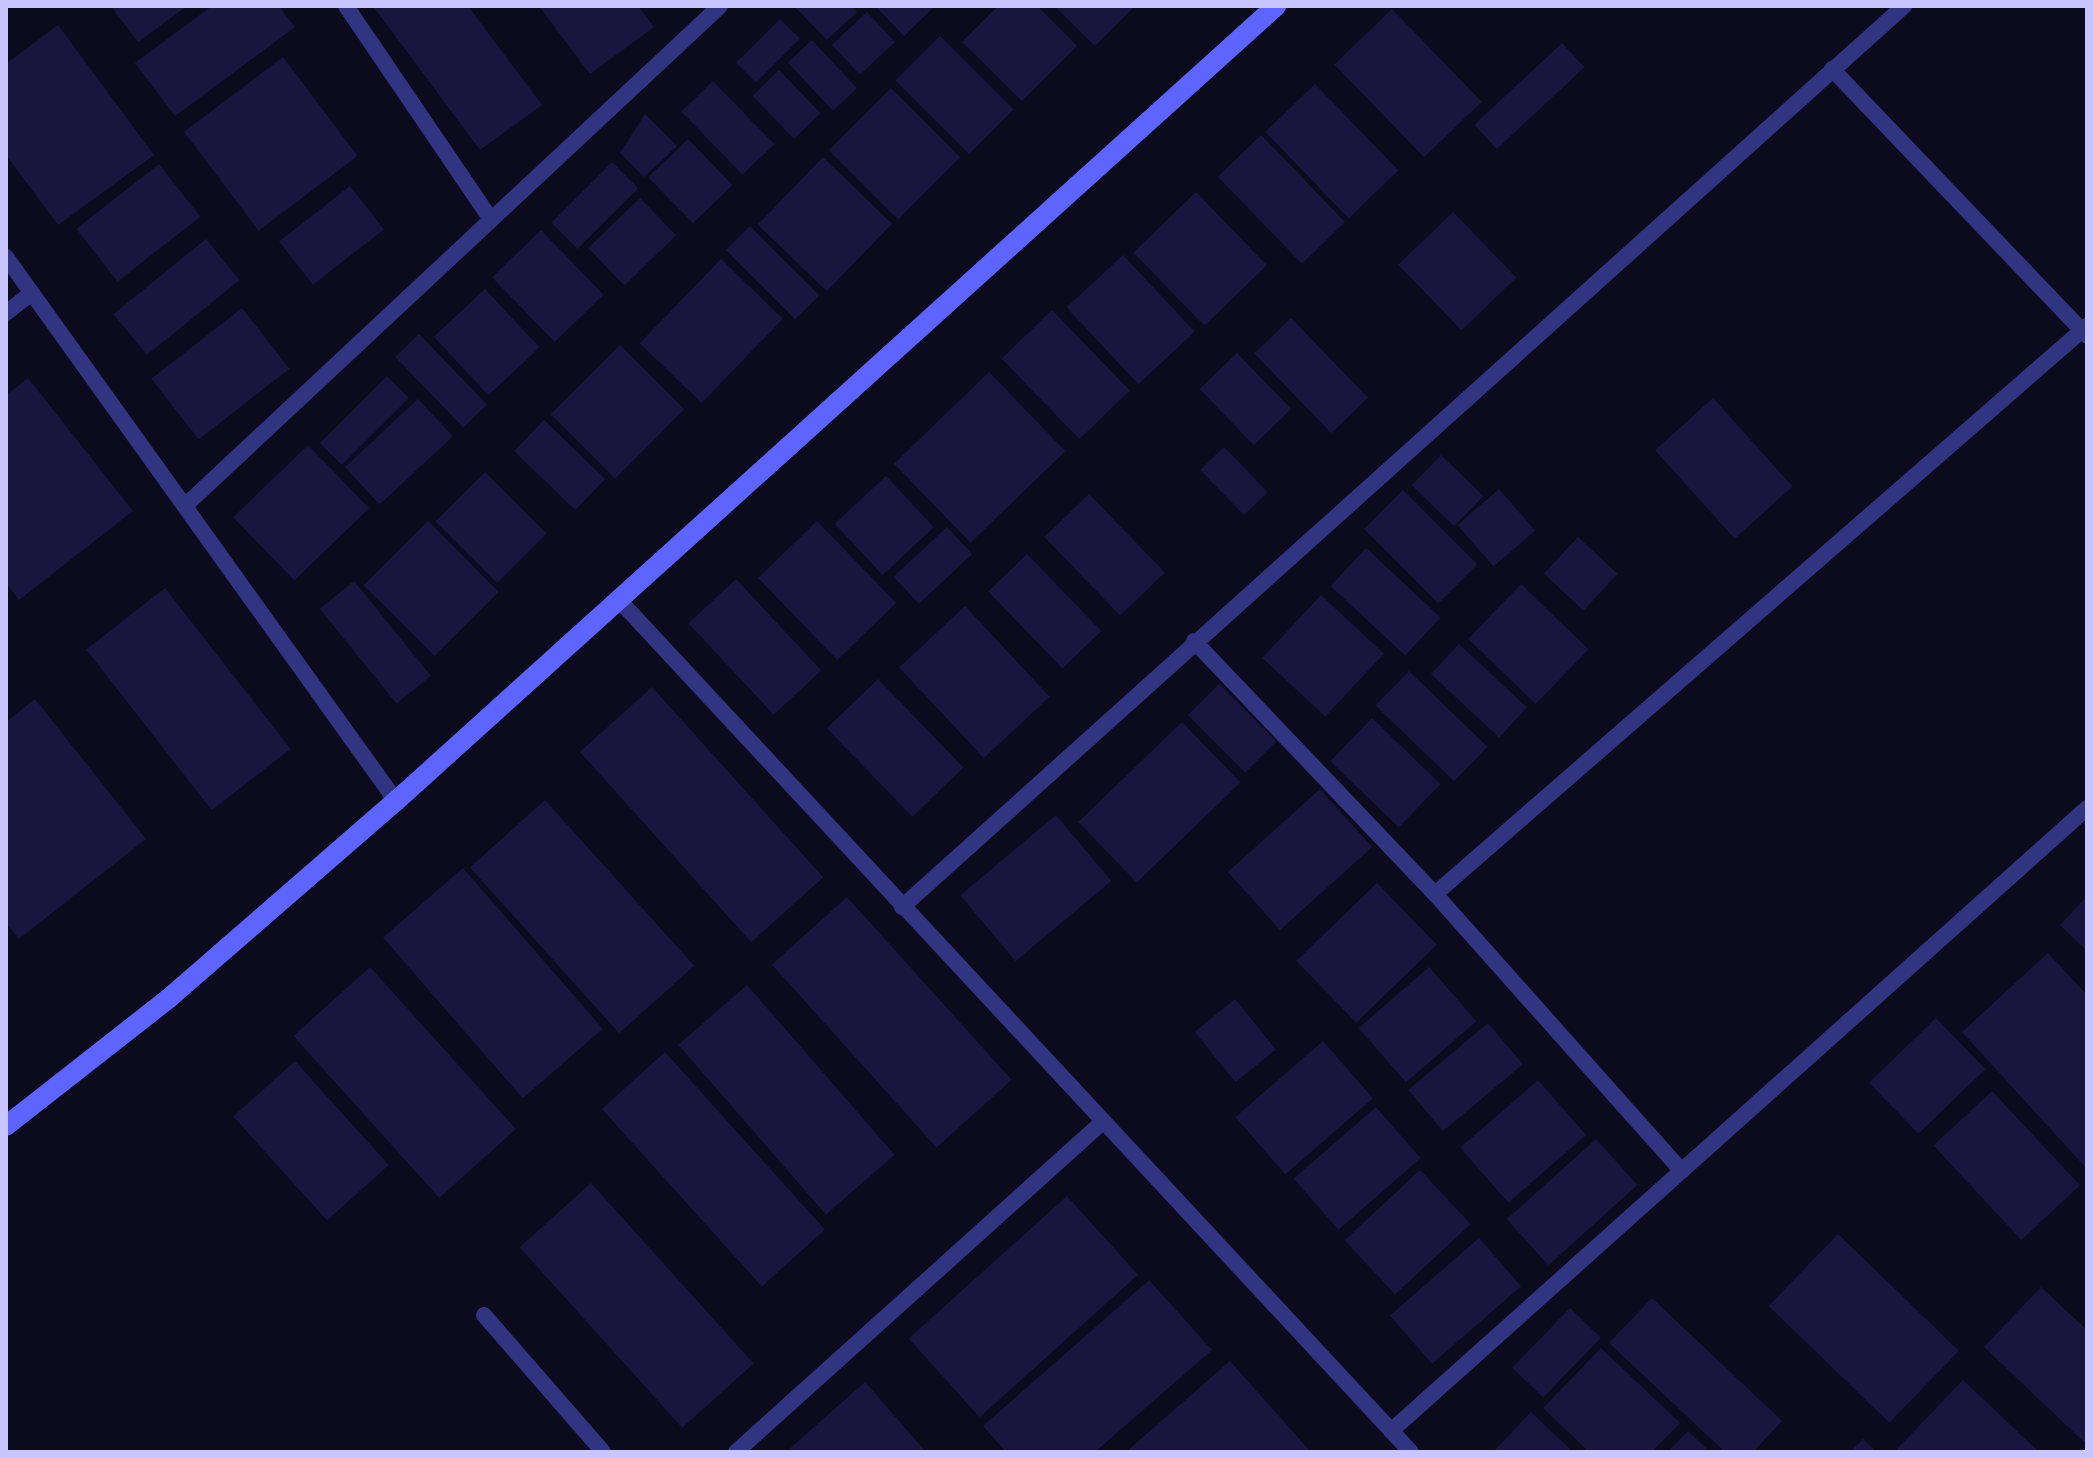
<!DOCTYPE html>
<html>
<head>
<meta charset="utf-8">
<style>
  body { margin:0 }
  #map { position:relative; width:2093px; height:1458px; overflow:hidden; background:#0c0a1d; font-family:"Varela Round",sans-serif }
  div>[style] { position:absolute }
  .building>* { inset:0; background:#1a153f; transform-origin:0 0 }
  .lane>* { height:16px; margin:-8px; padding:0 8px; transform-origin:8px; border-radius:8px; background:#313480 }
  .secondary>* { height:20px; margin:-10px; padding:0 10px; transform-origin:10px; border-radius:10px; background:#5d64ff }
  span { translate:-50% -50%; white-space:nowrap; text-align:center; line-height:1.15; -webkit-text-stroke:6px #0c0a1d; paint-order:stroke }
  .frame { position:absolute; inset:0; border:8px solid #c9c6ff; pointer-events:none }
</style>
</head>
<body>
<div id="map">
  <div class="building">
    <i style="clip-path:polygon(111px 6px,187px 6px,138px 42px)"></i>
    <i style="clip-path:polygon(212px 6px,279px 6px,295px 27px,175px 116px,135px 63px)"></i>
    <i style="clip-path:polygon(373px 6px,468px 6px,542px 105px,480px 150px)"></i>
    <i style="clip-path:polygon(539px 6px,638px 6px,654px 27px,590px 74px)"></i>
    <i style="clip-path:polygon(794px 6px,851px 6px,857px 12px,827px 40px)"></i>
    <i style="clip-path:polygon(875px 6px,935px 6px,904px 36px)"></i>
    <i style="clip-path:polygon(998px 6px,1037px 6px,1077px 46px,1022px 101px,962px 42px)"></i>
    <i style="clip-path:polygon(1054px 6px,1135px 6px,1095px 46px)"></i>
    <i style="left:1392px;top:9px;width:129px;height:80px;rotate:46deg"></i>
    <i style="left:867px;top:12px;width:41px;height:48px;rotate:47deg"></i>
    <i style="left:780px;top:19px;width:28px;height:62px;rotate:45deg"></i>
    <i style="clip-path:polygon(58px 25px,154px 155px,58px 225px,6px 155px,6px 64px)"></i>
    <i style="left:940px;top:36px;width:104px;height:63px;rotate:45deg"></i>
    <i style="left:812px;top:40px;width:66px;height:33px;rotate:47deg"></i>
    <i style="left:1562px;top:43px;width:33px;height:120px;rotate:47deg"></i>
    <i style="left:283px;top:57px;width:124px;height:124px;rotate:53deg"></i>
    <i style="left:779px;top:70px;width:60px;height:37px;rotate:46deg"></i>
    <i style="left:713px;top:81px;width:88px;height:44px;rotate:46deg"></i>
    <i style="left:1315px;top:84px;width:120px;height:69px;rotate:46deg"></i>
    <i style="left:891px;top:88px;width:98px;height:88px;rotate:45deg"></i>
    <i style="clip-path:polygon(645px 114px,677px 146px,644px 177px,620px 153px)"></i>
    <i style="left:1261px;top:135px;width:121px;height:60px;rotate:46deg"></i>
    <i style="left:688px;top:139px;width:64px;height:55px;rotate:46deg"></i>
    <i style="left:823px;top:157px;width:96px;height:94px;rotate:44deg"></i>
    <i style="left:612px;top:162px;width:37px;height:86px;rotate:45deg"></i>
    <i style="left:159px;top:164px;width:67px;height:105px;rotate:52deg"></i>
    <i style="left:350px;top:186px;width:55px;height:90px;rotate:52deg"></i>
    <i style="left:1196px;top:192px;width:102px;height:87px;rotate:46deg"></i>
    <i style="left:640px;top:198px;width:52px;height:72px;rotate:46deg"></i>
    <i style="left:1453px;top:212px;width:91px;height:76px;rotate:46deg"></i>
    <i style="left:750px;top:226px;width:98px;height:34px;rotate:45deg"></i>
    <i style="left:541px;top:230px;width:90px;height:68px;rotate:46deg"></i>
    <i style="left:206px;top:239px;width:53px;height:119px;rotate:51deg"></i>
    <i style="left:1123px;top:255px;width:105px;height:77px;rotate:47deg"></i>
    <i style="left:721px;top:259px;width:86px;height:117px;rotate:44deg"></i>
    <i style="left:485px;top:289px;width:80px;height:70px;rotate:47deg"></i>
    <i style="left:242px;top:308px;width:77px;height:115px;rotate:52deg"></i>
    <i style="left:1052px;top:310px;width:112px;height:70px;rotate:46deg"></i>
    <i style="left:1291px;top:318px;width:111px;height:51px;rotate:46deg"></i>
    <i style="left:419px;top:334px;width:98px;height:33px;rotate:46deg"></i>
    <i style="left:620px;top:345px;width:91px;height:98px;rotate:45deg"></i>
    <i style="left:1237px;top:353px;width:78px;height:52px;rotate:46deg"></i>
    <i style="left:989px;top:372px;width:110px;height:132px;rotate:46deg"></i>
    <i style="left:387px;top:376px;width:31px;height:95px;rotate:45deg"></i>
    <i style="clip-path:polygon(28px 378px,133px 511px,19px 600px,6px 583px,6px 395px)"></i>
    <i style="left:1713px;top:398px;width:119px;height:78px;rotate:48deg"></i>
    <i style="left:418px;top:399px;width:51px;height:100px;rotate:47deg"></i>
    <i style="left:544px;top:420px;width:85px;height:43px;rotate:44deg"></i>
    <i style="left:308px;top:445px;width:88px;height:104px;rotate:46deg"></i>
    <i style="left:1224px;top:447px;width:63px;height:33px;rotate:46deg"></i>
    <i style="left:1441px;top:455px;width:59px;height:42px;rotate:44deg"></i>
    <i style="left:485px;top:472px;width:87px;height:70px;rotate:45deg"></i>
    <i style="left:886px;top:476px;width:70px;height:70px;rotate:47deg"></i>
    <i style="left:1499px;top:489px;width:55px;height:55px;rotate:49deg"></i>
    <i style="left:1403px;top:490px;width:105px;height:55px;rotate:45deg"></i>
    <i style="left:1089px;top:494px;width:109px;height:62px;rotate:46deg"></i>
    <i style="left:428px;top:521px;width:100px;height:91px;rotate:45deg"></i>
    <i style="left:817px;top:521px;width:114px;height:82px;rotate:46deg"></i>
    <i style="left:947px;top:527px;width:37px;height:73px;rotate:47deg"></i>
    <i style="left:1578px;top:537px;width:54px;height:50px;rotate:43deg"></i>
    <i style="left:1366px;top:548px;width:102px;height:52px;rotate:43deg"></i>
    <i style="left:1027px;top:554px;width:107px;height:54px;rotate:46deg"></i>
    <i style="left:736px;top:579px;width:125px;height:65px;rotate:47deg"></i>
    <i style="left:354px;top:581px;width:122px;height:44px;rotate:51deg"></i>
    <i style="left:1521px;top:584px;width:94px;height:76px;rotate:44deg"></i>
    <i style="left:165px;top:588px;width:204px;height:100px;rotate:52deg"></i>
    <i style="left:1321px;top:595px;width:86px;height:86px;rotate:43deg"></i>
    <i style="left:965px;top:606px;width:124px;height:90px;rotate:47deg"></i>
    <i style="left:1459px;top:644px;width:93px;height:41px;rotate:43deg"></i>
    <i style="left:1409px;top:671px;width:109px;height:48px;rotate:44deg"></i>
    <i style="left:878px;top:679px;width:123px;height:71px;rotate:46deg"></i>
    <i style="left:1219px;top:684px;width:81px;height:44px;rotate:45deg"></i>
    <i style="left:652px;top:687px;width:256px;height:97px;rotate:48deg"></i>
    <i style="clip-path:polygon(35px 699px,146px 839px,19px 939px,6px 923px,6px 722px)"></i>
    <i style="left:1372px;top:718px;width:95px;height:60px;rotate:44deg"></i>
    <i style="left:1182px;top:722px;width:84px;height:144px;rotate:46deg"></i>
    <i style="left:1320px;top:789px;width:78px;height:124px;rotate:48deg"></i>
    <i style="left:545px;top:800px;width:223px;height:101px;rotate:48deg"></i>
    <i style="left:1056px;top:815px;width:86px;height:125px;rotate:50deg"></i>
    <i style="left:463px;top:868px;width:213px;height:106px;rotate:49deg"></i>
    <i style="left:1377px;top:883px;width:86px;height:112px;rotate:46deg"></i>
    <i style="clip-path:polygon(2087px 896px,2087px 951px,2060px 925px)"></i>
    <i style="left:847px;top:897px;width:246px;height:101px;rotate:48deg"></i>
    <i style="clip-path:polygon(2048px 953px,2087px 995px,2087px 1169px,1962px 1032px)"></i>
    <i style="left:370px;top:967px;width:218px;height:103px;rotate:48deg"></i>
    <i style="left:1429px;top:967px;width:72px;height:93px;rotate:49deg"></i>
    <i style="left:747px;top:985px;width:225px;height:91px;rotate:49deg"></i>
    <i style="left:1235px;top:999px;width:65px;height:52px;rotate:51deg"></i>
    <i style="left:1936px;top:1018px;width:71px;height:93px;rotate:46deg"></i>
    <i style="left:1488px;top:1023px;width:54px;height:104px;rotate:50deg"></i>
    <i style="left:1323px;top:1041px;width:76px;height:116px;rotate:49deg"></i>
    <i style="left:665px;top:1052px;width:239px;height:85px;rotate:48deg"></i>
    <i style="left:295px;top:1061px;width:140px;height:83px;rotate:48deg"></i>
    <i style="left:1538px;top:1080px;width:73px;height:103px;rotate:49deg"></i>
    <i style="left:1992px;top:1091px;width:129px;height:80px;rotate:47deg"></i>
    <i style="left:1376px;top:1107px;width:68px;height:109px;rotate:49deg"></i>
    <i style="left:1596px;top:1139px;width:62px;height:120px;rotate:48deg"></i>
    <i style="left:1420px;top:1170px;width:74px;height:103px;rotate:47deg"></i>
    <i style="left:591px;top:1183px;width:243px;height:96px;rotate:48deg"></i>
    <i style="left:1067px;top:1196px;width:106px;height:213px;rotate:48deg"></i>
    <i style="left:1838px;top:1234px;width:168px;height:100px;rotate:44deg"></i>
    <i style="left:1479px;top:1238px;width:64px;height:118px;rotate:49deg"></i>
    <i style="clip-path:polygon(1149px 1280px,1212px 1350px,1095px 1452px,1006px 1452px,983px 1426px)"></i>
    <i style="clip-path:polygon(2041px 1287px,2087px 1330px,2087px 1445px,1984px 1347px)"></i>
    <i style="clip-path:polygon(1652px 1298px,1782px 1421px,1753px 1452px,1725px 1452px,1609px 1343px)"></i>
    <i style="left:1570px;top:1308px;width:43px;height:83px;rotate:44deg"></i>
    <i style="clip-path:polygon(1601px 1348px,1680px 1423px,1652px 1452px,1589px 1452px,1543px 1408px)"></i>
    <i style="clip-path:polygon(1230px 1361px,1311px 1452px,1126px 1452px)"></i>
    <i style="clip-path:polygon(1963px 1380px,2039px 1452px,1896px 1450px)"></i>
    <i style="clip-path:polygon(865px 1382px,926px 1452px,786px 1452px)"></i>
    <i style="clip-path:polygon(1531px 1412px,1573px 1452px,1493px 1452px)"></i>
    <i style="clip-path:polygon(1688px 1431px,1710px 1452px,1668px 1452px)"></i>
    <i style="clip-path:polygon(1863px 1439px,1876px 1452px,1850px 1452px)"></i>
  </div>
  <div class="lane">
    <i style="left:346px;top:6px;width:258px;rotate:55.8deg"></i>
    <i style="left:1832px;top:69px;width:369px;rotate:46.3deg"></i>
    <i style="left:6px;top:257px;width:669px;rotate:54.36deg"></i>
    <i style="left:6px;top:313px;width:31px;rotate:-38deg"></i>
    <i style="left:188px;top:503px;width:728px;rotate:-43.05deg"></i>
    <i style="left:619px;top:600px;width:1163px;rotate:47.09deg"></i>
    <i style="left:1194px;top:641px;width:349px;rotate:46.4deg"></i>
    <i style="left:1435px;top:894px;width:371px;rotate:48.3deg"></i>
    <i style="left:1435px;top:894px;width:865px;rotate:-41.06deg"></i>
    <i style="left:902px;top:907px;width:1348px;rotate:-41.96deg"></i>
    <i style="left:484px;top:1315px;width:181px;rotate:49deg"></i>
    <i style="left:1391px;top:1431px;width:934px;rotate:-41.83deg"></i>
    <i style="left:736px;top:1452px;width:491px;rotate:-42deg"></i>
  </div>
  <div class="secondary">
    <i style="left:6px;top:1126px;width:206px;rotate:-38.1deg"></i>
    <i style="left:168px;top:999px;width:302px;rotate:-41deg"></i>
    <i style="left:396px;top:801px;width:1186px;rotate:-42.09deg"></i>
  </div>
  <div class="frame"></div>
</div>
</body>
</html>
